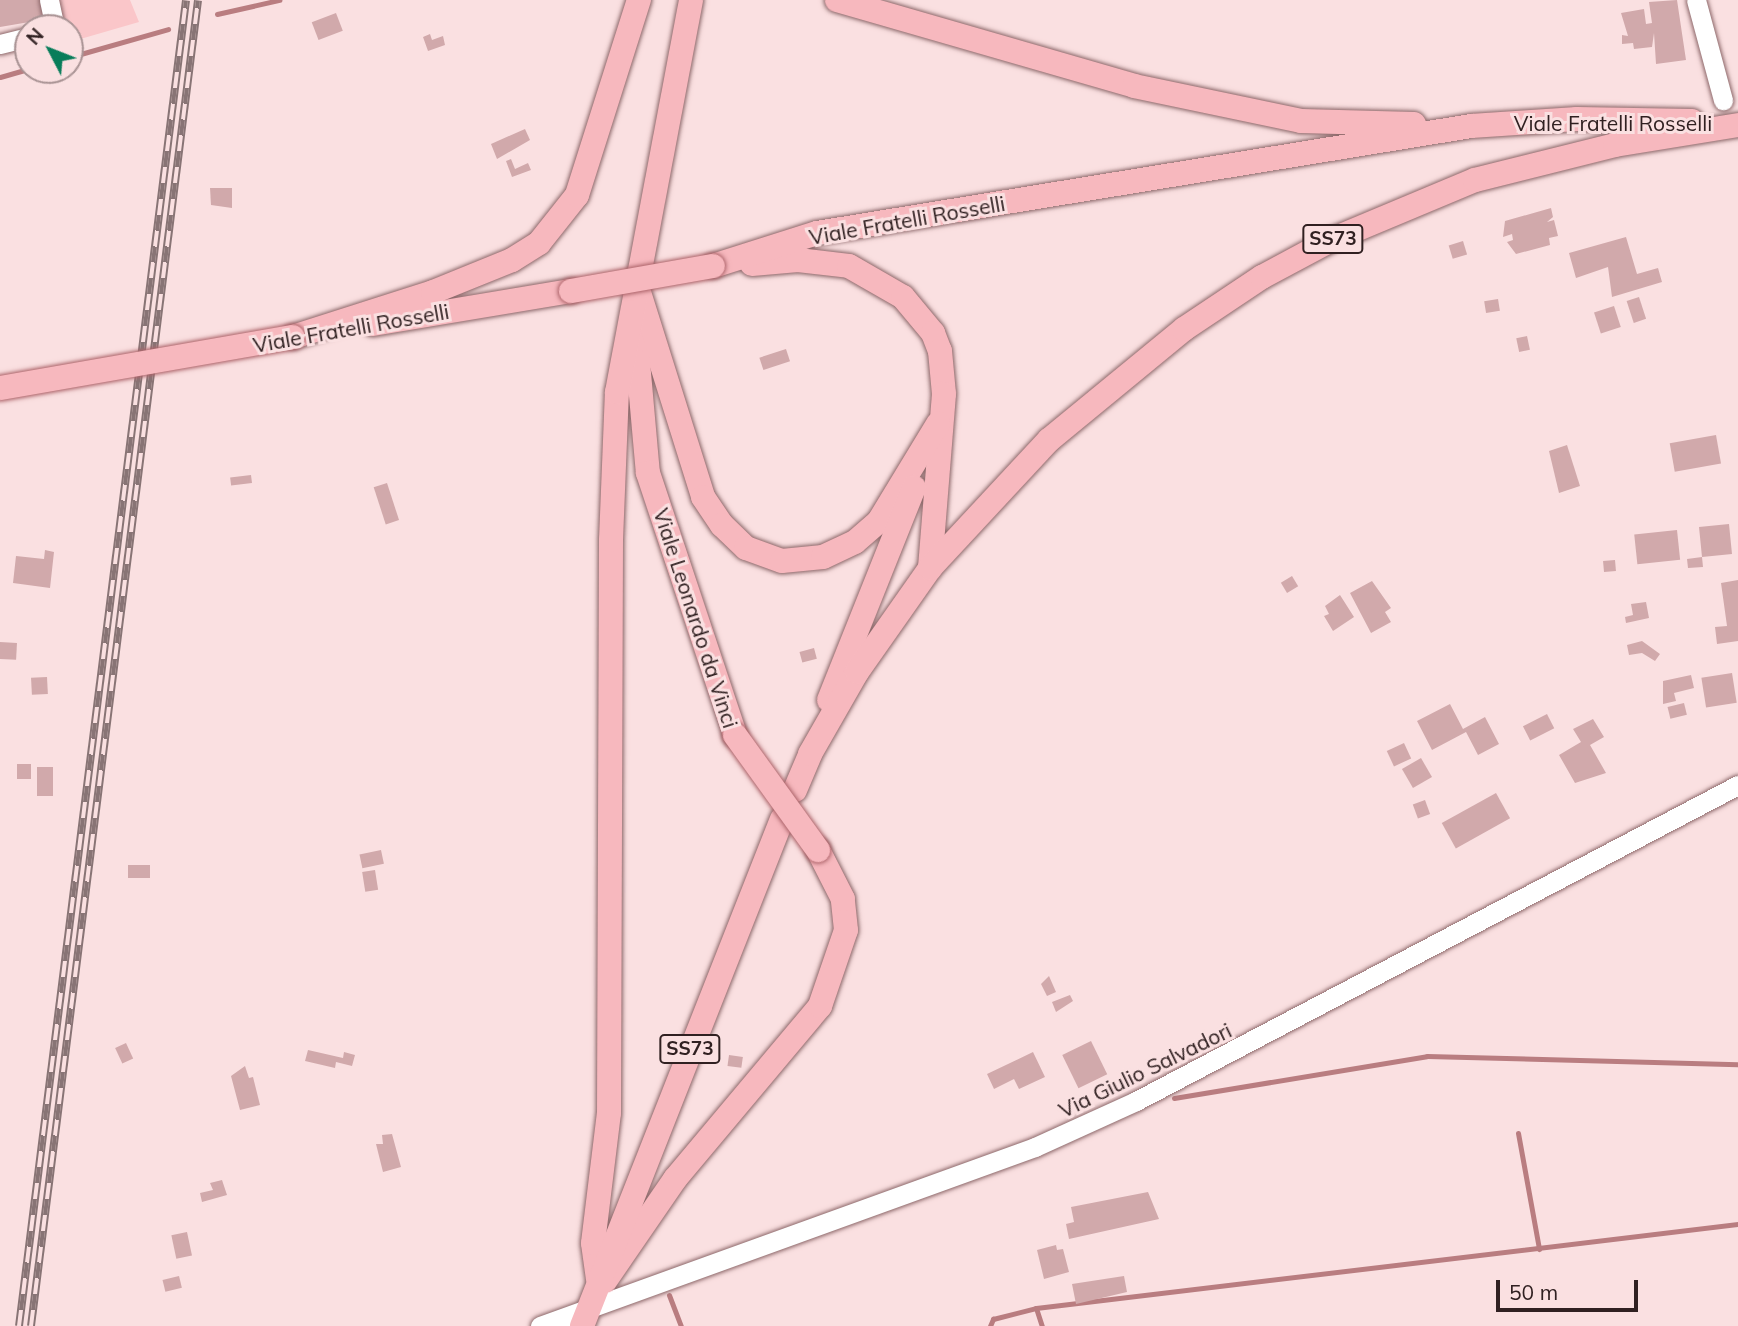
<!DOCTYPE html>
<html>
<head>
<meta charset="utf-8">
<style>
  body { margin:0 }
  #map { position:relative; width:1738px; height:1326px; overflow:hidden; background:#fae0e1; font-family:Mulish,sans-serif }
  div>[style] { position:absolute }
  .green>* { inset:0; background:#fac6c9 }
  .stream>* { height:5px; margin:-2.5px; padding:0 2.5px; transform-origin:2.5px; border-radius:2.5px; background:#b97d80 }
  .building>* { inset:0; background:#d1a9ab; transform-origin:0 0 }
  .roads { filter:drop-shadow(0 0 2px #8d686a) drop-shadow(0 0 2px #8d686a) }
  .minor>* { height:19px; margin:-9.5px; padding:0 9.5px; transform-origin:9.5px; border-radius:9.5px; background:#fff }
  .major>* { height:24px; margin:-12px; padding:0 12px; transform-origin:12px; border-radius:12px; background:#f7b8be }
  .rail>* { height:8px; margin-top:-4px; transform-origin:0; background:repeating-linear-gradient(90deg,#fae0e1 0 16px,#887475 0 32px); box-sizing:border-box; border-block:2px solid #887475 }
  .bridges { filter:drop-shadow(0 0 2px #ad646a) drop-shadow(0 0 2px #ad646a) }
  .major-bridge>* { height:24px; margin:-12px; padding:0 12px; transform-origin:12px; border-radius:12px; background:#f7b8be }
  span { translate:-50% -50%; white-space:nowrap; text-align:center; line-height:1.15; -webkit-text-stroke:6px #fae0e1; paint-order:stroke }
  .shield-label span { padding:2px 5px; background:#fae0e1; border:2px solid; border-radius:5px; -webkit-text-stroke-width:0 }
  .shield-label { font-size:19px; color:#302021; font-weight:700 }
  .street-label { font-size:21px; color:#302021 }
  .north { position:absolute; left:14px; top:14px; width:70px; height:70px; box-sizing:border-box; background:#fae0e1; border:2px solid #a99394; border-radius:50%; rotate:312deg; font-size:19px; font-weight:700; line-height:28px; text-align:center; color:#302021 }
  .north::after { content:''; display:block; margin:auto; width:24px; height:32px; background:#087d5a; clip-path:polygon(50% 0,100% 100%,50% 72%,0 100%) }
  .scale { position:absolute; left:1496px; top:1280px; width:142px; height:32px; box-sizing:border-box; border:4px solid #302021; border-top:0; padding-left:9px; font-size:21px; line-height:24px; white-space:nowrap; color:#302021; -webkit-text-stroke:5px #fae0e1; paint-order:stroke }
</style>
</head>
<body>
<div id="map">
  <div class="green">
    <i style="clip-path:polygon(55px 0,130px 0,139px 22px,70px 42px,70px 28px,62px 28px)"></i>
  </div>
  <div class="stream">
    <i style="left:217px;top:14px;width:64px;rotate:-12.7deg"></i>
    <i style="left:70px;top:57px;width:102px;rotate:-15.9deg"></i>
    <i style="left:0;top:77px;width:29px;rotate:-16deg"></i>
    <i style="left:1174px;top:1098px;width:256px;rotate:-9.4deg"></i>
    <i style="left:1427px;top:1056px;width:311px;rotate:1.5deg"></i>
    <i style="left:1518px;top:1133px;width:118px;rotate:79.7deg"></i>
    <i style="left:669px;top:1295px;width:33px;rotate:69deg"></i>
    <i style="left:1036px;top:1308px;width:19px;rotate:72deg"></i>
    <i style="left:990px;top:1326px;width:8px;rotate:-67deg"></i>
    <i style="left:993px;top:1319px;width:44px;rotate:-14.3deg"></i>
    <i style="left:1036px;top:1308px;width:707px;rotate:-6.82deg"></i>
  </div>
  <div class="building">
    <i style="clip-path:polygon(0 0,42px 0,47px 19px,0 27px)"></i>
    <i style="clip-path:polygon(1677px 0,1686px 60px,1656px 64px,1654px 33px,1652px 47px,1634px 49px,1633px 43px,1622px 44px,1622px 35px,1628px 36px,1621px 13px,1644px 9px,1646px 24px,1652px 23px,1649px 2px)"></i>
    <i style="left:336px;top:13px;width:19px;height:26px;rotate:69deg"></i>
    <i style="clip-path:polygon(430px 34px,432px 40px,443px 36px,445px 45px,428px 51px,423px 37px)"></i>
    <i style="clip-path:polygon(525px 129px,530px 140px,497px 159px,491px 144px)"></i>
    <i style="clip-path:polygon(511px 159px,515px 169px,528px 163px,531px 170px,512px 177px,506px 161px)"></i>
    <i style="clip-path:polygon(210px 188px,232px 188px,232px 208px,211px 205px)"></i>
    <i style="clip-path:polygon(1551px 208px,1553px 217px,1547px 222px,1554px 220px,1558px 236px,1549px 238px,1550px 245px,1516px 254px,1507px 242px,1513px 240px,1512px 234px,1503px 237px,1505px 221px)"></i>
    <i style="clip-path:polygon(1626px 237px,1637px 274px,1658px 268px,1662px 282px,1612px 297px,1608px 267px,1576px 278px,1569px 253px)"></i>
    <i style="left:1463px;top:241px;width:14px;height:15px;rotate:73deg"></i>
    <i style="left:1639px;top:297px;width:23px;height:13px;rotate:72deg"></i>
    <i style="left:1498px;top:299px;width:12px;height:14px;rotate:81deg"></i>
    <i style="left:1614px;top:306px;width:22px;height:21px;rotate:72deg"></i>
    <i style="left:1527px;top:336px;width:14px;height:11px;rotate:78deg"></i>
    <i style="left:786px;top:349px;width:13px;height:28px;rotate:72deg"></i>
    <i style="left:1716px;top:435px;width:29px;height:47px;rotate:80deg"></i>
    <i style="clip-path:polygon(1567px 445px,1580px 486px,1559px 493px,1549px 451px)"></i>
    <i style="left:251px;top:475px;width:8px;height:21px;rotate:83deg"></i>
    <i style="left:387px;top:483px;width:39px;height:14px;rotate:72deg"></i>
    <i style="clip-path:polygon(1729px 524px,1732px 554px,1702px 557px,1703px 567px,1688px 568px,1687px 559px,1702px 557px,1699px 527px)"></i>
    <i style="left:1677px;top:530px;width:30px;height:43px;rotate:84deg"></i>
    <i style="clip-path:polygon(45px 550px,54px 552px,50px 588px,13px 583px,16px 556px,44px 559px)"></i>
    <i style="left:1615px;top:560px;width:11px;height:12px;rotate:85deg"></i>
    <i style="left:1292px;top:576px;width:12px;height:13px;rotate:59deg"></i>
    <i style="clip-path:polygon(1738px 580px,1738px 641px,1717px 644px,1715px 627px,1727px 626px,1721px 583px)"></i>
    <i style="clip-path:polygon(1372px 581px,1391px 608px,1385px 612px,1391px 622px,1371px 633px,1350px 593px)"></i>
    <i style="clip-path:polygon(1340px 595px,1354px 617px,1333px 631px,1324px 616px,1329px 614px,1325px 606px)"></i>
    <i style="clip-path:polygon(1646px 602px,1649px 618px,1626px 623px,1625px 617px,1633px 615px,1631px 604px)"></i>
    <i style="clip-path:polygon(1642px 641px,1660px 654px,1655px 661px,1642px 653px,1629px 655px,1627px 645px)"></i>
    <i style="left:0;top:642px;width:17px;height:17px;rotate:3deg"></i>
    <i style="left:814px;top:648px;width:11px;height:15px;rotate:75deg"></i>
    <i style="left:1732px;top:673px;width:30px;height:31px;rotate:81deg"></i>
    <i style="clip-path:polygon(1691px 675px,1694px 688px,1674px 693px,1676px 701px,1663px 704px,1663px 681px)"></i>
    <i style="left:47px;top:677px;width:17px;height:16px;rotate:87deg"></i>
    <i style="left:1684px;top:703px;width:12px;height:17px;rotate:76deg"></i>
    <i style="clip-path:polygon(1450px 704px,1463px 729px,1485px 717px,1499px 744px,1478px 755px,1466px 732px,1432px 750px,1417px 721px)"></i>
    <i style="left:1547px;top:714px;width:16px;height:27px;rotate:63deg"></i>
    <i style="clip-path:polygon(1593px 719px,1604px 737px,1590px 745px,1606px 773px,1575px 783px,1559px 755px,1581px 742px,1573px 729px)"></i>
    <i style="left:1404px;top:743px;width:17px;height:19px;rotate:65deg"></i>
    <i style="left:1421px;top:758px;width:22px;height:22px;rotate:60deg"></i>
    <i style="left:31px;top:764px;width:15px;height:14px;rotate:90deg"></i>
    <i style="left:37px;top:767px;width:16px;height:29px"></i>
    <i style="left:1496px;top:793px;width:29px;height:62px;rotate:61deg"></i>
    <i style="left:1425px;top:800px;width:15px;height:13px;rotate:70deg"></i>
    <i style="left:381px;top:850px;width:14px;height:22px;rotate:78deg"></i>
    <i style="left:128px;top:865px;width:22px;height:13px"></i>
    <i style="left:375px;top:870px;width:20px;height:13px;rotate:81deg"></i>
    <i style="clip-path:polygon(1049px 976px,1056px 992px,1047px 996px,1041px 984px)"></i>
    <i style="clip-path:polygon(1070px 995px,1073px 1001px,1056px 1012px,1052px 1002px)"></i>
    <i style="left:1091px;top:1041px;width:37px;height:32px;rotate:64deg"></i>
    <i style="left:126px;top:1043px;width:17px;height:12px;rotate:65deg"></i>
    <i style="clip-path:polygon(308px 1050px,343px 1058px,344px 1052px,355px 1055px,352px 1066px,336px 1062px,335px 1068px,305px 1061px)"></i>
    <i style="clip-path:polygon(1033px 1052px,1045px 1077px,1019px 1089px,1014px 1079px,994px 1089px,987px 1074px)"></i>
    <i style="left:729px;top:1055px;width:14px;height:11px;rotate:8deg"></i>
    <i style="clip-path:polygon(245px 1066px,249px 1078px,253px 1077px,260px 1105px,240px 1110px,231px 1076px)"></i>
    <i style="clip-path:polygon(392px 1134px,401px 1167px,383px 1172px,376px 1144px,383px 1144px,382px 1135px)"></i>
    <i style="clip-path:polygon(222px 1180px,227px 1195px,202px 1202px,200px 1193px,213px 1190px,210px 1183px)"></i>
    <i style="clip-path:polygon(1148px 1192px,1159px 1219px,1069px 1239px,1066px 1224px,1074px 1222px,1071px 1207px)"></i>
    <i style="left:187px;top:1232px;width:24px;height:16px;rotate:78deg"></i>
    <i style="clip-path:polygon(1056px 1245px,1057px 1250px,1063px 1249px,1069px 1272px,1044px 1279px,1037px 1250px)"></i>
    <i style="left:179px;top:1276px;width:12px;height:17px;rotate:76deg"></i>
    <i style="clip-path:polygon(1124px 1276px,1127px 1292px,1076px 1304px,1072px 1284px)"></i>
  </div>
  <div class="roads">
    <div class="minor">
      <i style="left:49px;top:0;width:29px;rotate:78deg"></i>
      <i style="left:1696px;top:0;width:104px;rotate:74.9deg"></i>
      <i style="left:0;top:44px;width:29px;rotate:-14deg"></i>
      <i style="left:540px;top:1326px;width:526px;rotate:-19.88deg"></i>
      <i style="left:1035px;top:1147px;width:111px;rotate:-24.5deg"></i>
      <i style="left:1136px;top:1101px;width:680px;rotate:-27.7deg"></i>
    </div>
    <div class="major">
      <i style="left:837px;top:0;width:309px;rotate:16.1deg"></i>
      <i style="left:1134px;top:86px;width:171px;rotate:11.8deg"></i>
      <i style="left:1301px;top:121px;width:113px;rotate:1.5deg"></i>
      <i style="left:752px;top:264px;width:46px;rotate:-5deg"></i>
      <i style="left:798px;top:260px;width:51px;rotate:6.7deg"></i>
      <i style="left:849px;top:266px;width:62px;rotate:29.9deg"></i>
      <i style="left:903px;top:297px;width:47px;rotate:50.2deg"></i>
      <i style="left:933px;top:333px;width:19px;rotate:69deg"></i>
      <i style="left:940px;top:351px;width:43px;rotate:84.7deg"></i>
      <i style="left:944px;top:394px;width:175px;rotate:94.6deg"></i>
      <i style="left:713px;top:266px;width:109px;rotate:-17.6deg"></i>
      <i style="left:817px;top:233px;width:663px;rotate:-9.29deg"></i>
      <i style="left:1471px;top:126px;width:106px;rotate:-3.8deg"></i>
      <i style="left:1577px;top:119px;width:115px;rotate:1deg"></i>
      <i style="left:638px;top:289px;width:218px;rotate:72.6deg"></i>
      <i style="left:703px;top:497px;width:34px;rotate:56deg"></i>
      <i style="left:722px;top:525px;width:33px;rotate:44deg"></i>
      <i style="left:746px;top:548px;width:38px;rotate:20deg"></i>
      <i style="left:782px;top:561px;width:41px;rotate:-5.6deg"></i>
      <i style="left:823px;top:557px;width:35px;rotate:-25deg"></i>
      <i style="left:855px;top:542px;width:32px;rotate:-41deg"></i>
      <i style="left:879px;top:521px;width:114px;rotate:-58.7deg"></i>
      <i style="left:373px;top:324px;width:201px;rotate:-9.5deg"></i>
      <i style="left:293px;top:337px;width:147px;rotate:-17.8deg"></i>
      <i style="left:433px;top:292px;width:85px;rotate:-22.1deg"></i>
      <i style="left:512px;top:260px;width:32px;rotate:-32deg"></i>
      <i style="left:539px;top:243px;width:61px;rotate:-51.6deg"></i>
      <i style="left:577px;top:195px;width:205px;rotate:-72.4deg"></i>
      <i style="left:631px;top:339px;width:24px;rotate:73deg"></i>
      <i style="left:638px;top:362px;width:111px;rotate:84.9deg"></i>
      <i style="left:648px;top:473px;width:276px;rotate:71.6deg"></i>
      <i style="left:829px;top:700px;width:229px;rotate:-68.2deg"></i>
      <i style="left:795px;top:790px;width:39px;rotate:-67deg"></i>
      <i style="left:810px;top:754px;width:95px;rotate:-60.2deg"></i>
      <i style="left:857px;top:672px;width:127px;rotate:-54.9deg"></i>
      <i style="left:930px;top:568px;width:175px;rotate:-47.1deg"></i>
      <i style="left:1049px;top:440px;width:175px;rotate:-39.4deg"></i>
      <i style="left:1184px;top:329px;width:94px;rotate:-33.7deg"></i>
      <i style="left:1262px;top:277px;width:76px;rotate:-28.2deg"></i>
      <i style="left:1329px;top:241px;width:158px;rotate:-22.7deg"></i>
      <i style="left:1475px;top:180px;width:144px;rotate:-14deg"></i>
      <i style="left:1615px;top:145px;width:125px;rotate:-9.2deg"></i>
      <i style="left:598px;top:1279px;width:36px;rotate:-98deg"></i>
      <i style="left:593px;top:1243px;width:131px;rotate:-83deg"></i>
      <i style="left:609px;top:1113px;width:573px;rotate:-89.8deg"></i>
      <i style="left:611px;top:540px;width:148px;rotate:-87.7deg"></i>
      <i style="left:617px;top:392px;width:399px;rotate:-79.3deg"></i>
      <i style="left:605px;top:1281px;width:124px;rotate:-55.5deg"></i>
      <i style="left:675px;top:1179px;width:226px;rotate:-50deg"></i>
      <i style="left:820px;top:1006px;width:80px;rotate:-71.1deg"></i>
      <i style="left:846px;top:930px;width:31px;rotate:-96deg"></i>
      <i style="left:843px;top:899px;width:55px;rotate:-117deg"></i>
      <i style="left:582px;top:1326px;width:545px;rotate:-68.47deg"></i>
    </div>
  </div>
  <div class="rail">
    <i style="left:19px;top:1326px;width:1336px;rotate:-82.82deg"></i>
    <i style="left:31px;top:1326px;width:1336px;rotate:-82.82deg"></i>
  </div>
  <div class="bridges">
    <div class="major-bridge">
      <i style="left:571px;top:291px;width:144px;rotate:-10deg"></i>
      <i style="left:0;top:388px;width:297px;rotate:-9.9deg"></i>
      <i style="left:735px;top:735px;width:142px;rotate:54.2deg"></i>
    </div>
  </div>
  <div class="shield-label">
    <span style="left:1333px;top:239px">SS73</span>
    <span style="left:690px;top:1049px">SS73</span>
  </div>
  <div class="street-label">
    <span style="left:1613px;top:123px">Viale Fratelli Rosselli</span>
    <span style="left:907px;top:220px;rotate:-10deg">Viale Fratelli Rosselli</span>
    <span style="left:351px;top:328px;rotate:-10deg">Viale Fratelli Rosselli</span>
    <span style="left:696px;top:618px;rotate:72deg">Viale Leonardo da Vinci</span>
    <span style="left:1145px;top:1070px;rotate:-26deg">Via Giulio Salvadori</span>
  </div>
  <div class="north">N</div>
  <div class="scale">50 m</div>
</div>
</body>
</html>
